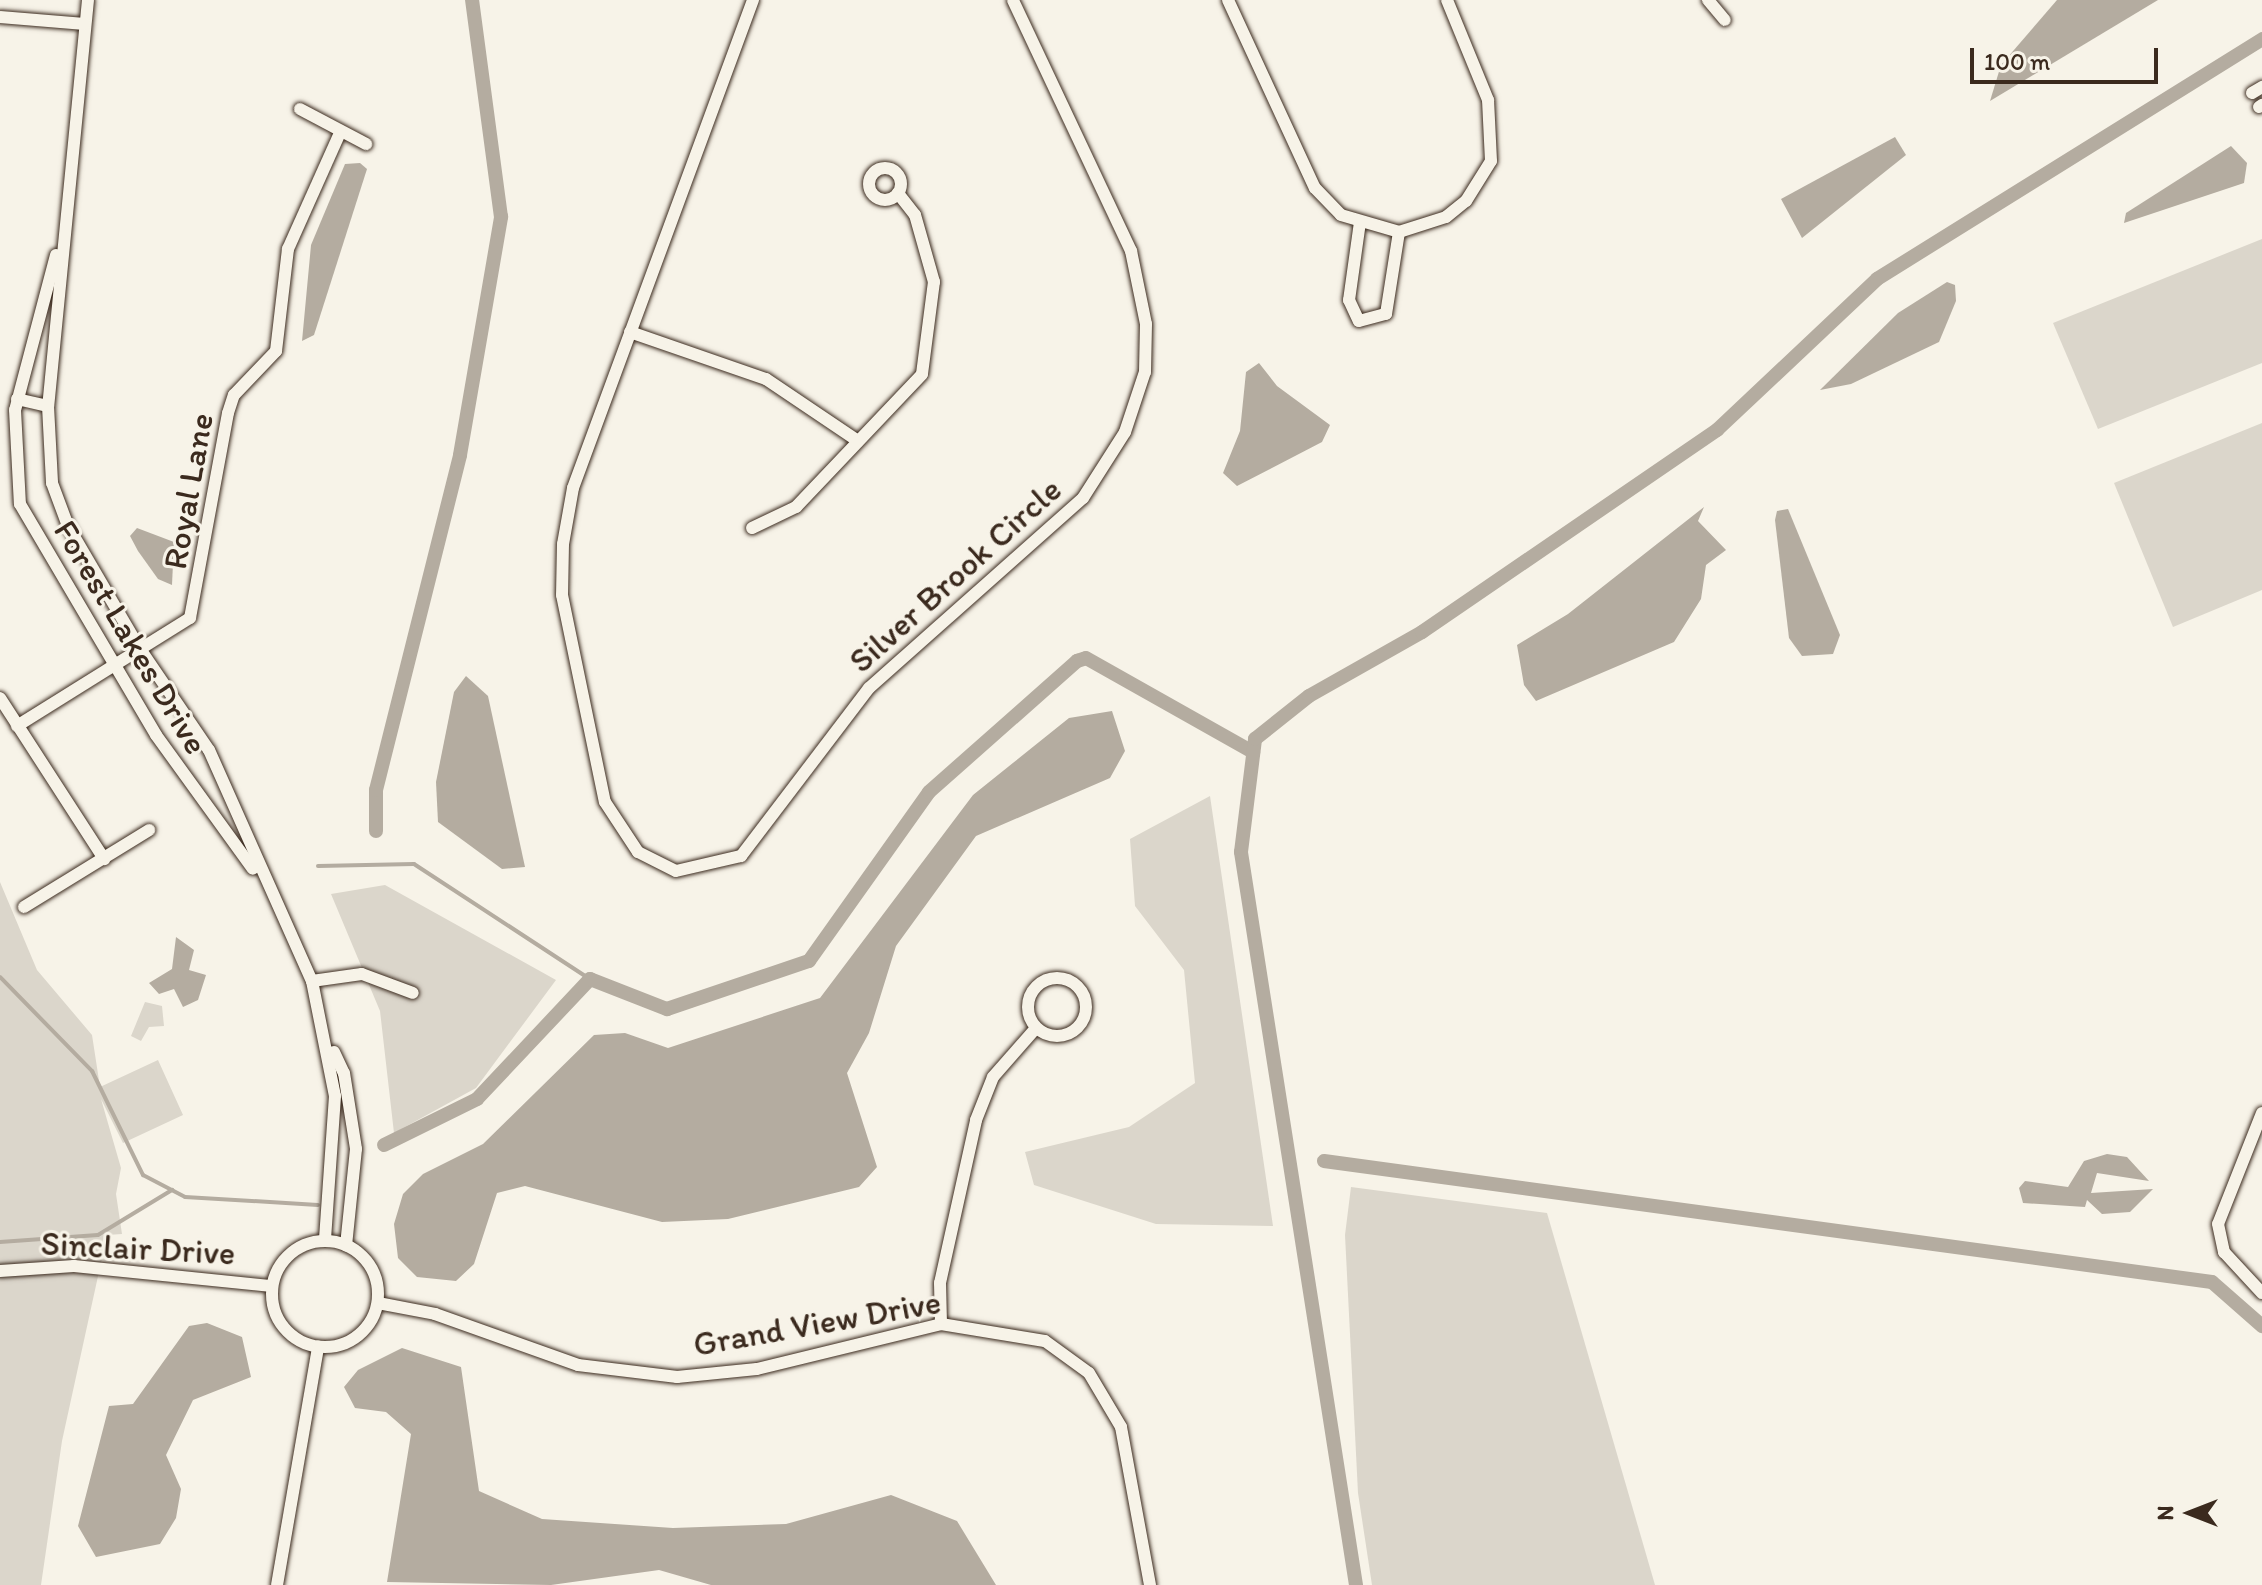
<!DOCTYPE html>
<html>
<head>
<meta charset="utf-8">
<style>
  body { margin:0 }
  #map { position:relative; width:2262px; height:1585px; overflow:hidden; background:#f7f3e8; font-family:Itim,sans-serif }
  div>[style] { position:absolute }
  .green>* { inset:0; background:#dbd6cb }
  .water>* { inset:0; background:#b4aca0 }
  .stream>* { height:4px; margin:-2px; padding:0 2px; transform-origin:2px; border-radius:2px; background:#b4aca0 }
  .canal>* { height:14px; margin:-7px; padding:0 7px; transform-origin:7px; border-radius:7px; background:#b4aca0 }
  .roads { filter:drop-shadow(0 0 2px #3b2a1e) drop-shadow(0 0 2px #3b2a1e) }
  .street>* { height:12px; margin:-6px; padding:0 6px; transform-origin:6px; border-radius:6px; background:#f7f3e8 }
  .street>.ring { margin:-6px; padding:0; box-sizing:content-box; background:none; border:12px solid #f7f3e8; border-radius:50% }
  span { translate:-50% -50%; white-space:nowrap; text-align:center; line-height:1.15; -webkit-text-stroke:6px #f7f3e8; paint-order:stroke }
  .street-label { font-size:34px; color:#3b2a1e }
  .north { position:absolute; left:2150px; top:1473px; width:80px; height:80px; -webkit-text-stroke:6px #f7f3e8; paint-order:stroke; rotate:270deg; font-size:22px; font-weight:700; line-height:32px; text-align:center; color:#3b2a1e }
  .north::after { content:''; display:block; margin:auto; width:28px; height:36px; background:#3b2a1e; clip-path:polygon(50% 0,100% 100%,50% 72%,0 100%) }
  .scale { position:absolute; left:1970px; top:48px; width:188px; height:36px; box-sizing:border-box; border:4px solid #3b2a1e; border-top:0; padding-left:10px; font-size:24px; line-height:28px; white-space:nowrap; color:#3b2a1e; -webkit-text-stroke:6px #f7f3e8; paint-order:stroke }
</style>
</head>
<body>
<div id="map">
  <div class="green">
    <i style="clip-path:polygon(2262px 239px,2262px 363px,2098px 429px,2053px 323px)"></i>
    <i style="clip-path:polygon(2262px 423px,2262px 590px,2173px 627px,2114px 483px)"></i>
    <i style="clip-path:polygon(1210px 796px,1273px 1226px,1156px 1224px,1034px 1185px,1025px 1152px,1129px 1127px,1195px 1083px,1184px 970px,1135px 906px,1130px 839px)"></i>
    <i style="clip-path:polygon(0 882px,37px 970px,92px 1035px,100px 1087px,158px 1060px,183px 1115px,123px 1143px,101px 1099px,121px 1168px,116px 1194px,122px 1234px,107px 1235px,62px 1441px,41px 1585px,0 1585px)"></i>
    <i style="clip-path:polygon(385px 885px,556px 980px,476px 1088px,394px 1133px,380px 1011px,331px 894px)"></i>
    <i style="clip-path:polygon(145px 1002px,162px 1006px,164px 1026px,149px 1027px,141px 1041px,131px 1036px)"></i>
    <i style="clip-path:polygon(1351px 1187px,1547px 1213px,1655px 1585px,1372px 1585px,1358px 1493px,1345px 1235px)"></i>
  </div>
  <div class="water">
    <i style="clip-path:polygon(2057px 0,2158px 0,1990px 101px,2001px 65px)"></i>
    <i style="clip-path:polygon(1895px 137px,1906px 155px,1802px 238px,1781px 199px)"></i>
    <i style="clip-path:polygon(2231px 146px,2247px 163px,2244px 183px,2124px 223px,2126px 213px)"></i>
    <i style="clip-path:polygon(360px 163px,367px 169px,314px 335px,302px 341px,311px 245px,345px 164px)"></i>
    <i style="clip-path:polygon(1947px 282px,1955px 285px,1956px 301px,1939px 342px,1851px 384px,1820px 390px,1898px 313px)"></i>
    <i style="clip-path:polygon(1259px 363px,1277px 386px,1330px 425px,1322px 442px,1237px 486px,1223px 473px,1240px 431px,1246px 372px)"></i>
    <i style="clip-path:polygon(1704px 507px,1698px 521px,1726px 550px,1706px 565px,1701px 599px,1674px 642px,1536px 701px,1524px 685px,1517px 645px,1568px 614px)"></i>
    <i style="clip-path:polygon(1788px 509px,1840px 635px,1833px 654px,1802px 656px,1789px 638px,1775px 520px,1777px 511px)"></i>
    <i style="clip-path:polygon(137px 528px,174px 542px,172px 585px,158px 579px,138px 551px,130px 536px)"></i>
    <i style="clip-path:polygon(466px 676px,488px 696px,525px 867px,502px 869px,438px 822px,436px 782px,454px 692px)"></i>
    <i style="clip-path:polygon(1112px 711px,1125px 751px,1110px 778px,976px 836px,896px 946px,869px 1033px,847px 1073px,877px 1167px,859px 1187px,728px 1219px,662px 1222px,525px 1186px,497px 1193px,474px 1264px,456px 1281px,417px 1277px,398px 1258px,394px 1224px,403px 1194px,423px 1174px,483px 1144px,594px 1035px,625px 1033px,668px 1048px,820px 998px,973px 795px,1069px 718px)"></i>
    <i style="clip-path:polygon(176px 937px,194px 950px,189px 970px,206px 975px,198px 1000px,183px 1007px,174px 989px,159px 994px,149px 983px,172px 969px)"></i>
    <i style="clip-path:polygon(2107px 1154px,2127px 1157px,2149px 1181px,2097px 1173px,2091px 1193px,2153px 1189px,2130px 1212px,2102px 1214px,2087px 1200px,2085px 1207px,2023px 1203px,2019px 1188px,2025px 1181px,2068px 1187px,2084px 1161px)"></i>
    <i style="clip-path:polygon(207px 1323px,242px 1337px,251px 1377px,193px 1400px,166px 1455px,181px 1489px,176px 1518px,160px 1544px,96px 1557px,78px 1526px,109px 1406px,133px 1404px,189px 1326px)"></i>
    <i style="clip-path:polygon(402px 1348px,461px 1367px,479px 1491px,542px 1519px,673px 1528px,786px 1524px,891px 1495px,957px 1521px,996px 1585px,711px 1585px,659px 1570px,551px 1585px,387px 1582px,411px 1434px,386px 1412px,355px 1408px,344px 1387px,358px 1370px)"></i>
  </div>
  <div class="stream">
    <i style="left:318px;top:866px;width:96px;rotate:-1.2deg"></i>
    <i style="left:414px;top:864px;width:210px;rotate:33.2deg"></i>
    <i style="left:0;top:977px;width:132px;rotate:45.6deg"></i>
    <i style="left:92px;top:1071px;width:116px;rotate:63.9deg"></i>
    <i style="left:143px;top:1175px;width:47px;rotate:27.6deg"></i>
    <i style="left:185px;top:1197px;width:133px;rotate:3.4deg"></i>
    <i style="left:0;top:1242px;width:98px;rotate:-4.1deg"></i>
    <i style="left:98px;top:1235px;width:87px;rotate:-31.3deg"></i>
  </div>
  <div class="canal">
    <i style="left:376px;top:831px;width:41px;rotate:-90deg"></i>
    <i style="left:376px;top:790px;width:345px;rotate:-75.9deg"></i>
    <i style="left:460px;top:455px;width:242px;rotate:-80.2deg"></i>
    <i style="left:501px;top:217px;width:219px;rotate:-97.6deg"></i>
    <i style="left:384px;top:1145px;width:104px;rotate:-26.3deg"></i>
    <i style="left:477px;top:1099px;width:165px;rotate:-46.7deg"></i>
    <i style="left:590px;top:979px;width:83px;rotate:21.3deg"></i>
    <i style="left:667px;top:1009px;width:150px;rotate:-18.7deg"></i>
    <i style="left:809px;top:961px;width:207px;rotate:-54.6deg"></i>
    <i style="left:929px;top:792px;width:198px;rotate:-41.5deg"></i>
    <i style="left:1077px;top:661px;width:9px;rotate:-18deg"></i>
    <i style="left:1086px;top:658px;width:192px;rotate:29.4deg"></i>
    <i style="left:1324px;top:1161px;width:896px;rotate:7.76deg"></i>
    <i style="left:2212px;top:1282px;width:67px;rotate:41.3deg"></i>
    <i style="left:1356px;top:1585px;width:742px;rotate:-98.92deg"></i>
    <i style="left:1241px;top:852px;width:114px;rotate:-82.9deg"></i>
    <i style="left:1255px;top:739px;width:69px;rotate:-38.5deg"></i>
    <i style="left:1309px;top:696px;width:130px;rotate:-29.5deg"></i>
    <i style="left:1422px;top:632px;width:358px;rotate:-34.4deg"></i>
    <i style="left:1717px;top:430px;width:220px;rotate:-43.3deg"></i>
    <i style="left:1877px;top:279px;width:454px;rotate:-31.9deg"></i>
  </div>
  <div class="roads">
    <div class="street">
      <i style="left:88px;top:0;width:408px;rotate:95.6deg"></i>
      <i style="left:48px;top:406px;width:77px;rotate:87deg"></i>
      <i style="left:52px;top:483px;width:46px;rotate:69.6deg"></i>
      <i style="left:68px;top:526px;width:143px;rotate:59.7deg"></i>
      <i style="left:140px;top:649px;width:122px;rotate:55.7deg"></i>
      <i style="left:209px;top:750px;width:253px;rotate:66deg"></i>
      <i style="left:312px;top:981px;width:117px;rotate:78.7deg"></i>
      <i style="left:335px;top:1096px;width:144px;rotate:94deg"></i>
      <i style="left:753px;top:0;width:520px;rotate:110.25deg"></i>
      <i style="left:573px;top:488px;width:57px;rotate:100.1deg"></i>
      <i style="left:563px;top:544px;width:51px;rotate:91.1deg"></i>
      <i style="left:562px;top:595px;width:211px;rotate:78.3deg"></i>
      <i style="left:605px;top:802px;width:60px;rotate:56.6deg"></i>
      <i style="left:638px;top:852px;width:42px;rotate:26.6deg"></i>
      <i style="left:676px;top:871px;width:67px;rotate:-13deg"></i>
      <i style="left:741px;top:856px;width:211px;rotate:-52.7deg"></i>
      <i style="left:869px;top:688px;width:286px;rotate:-41.6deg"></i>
      <i style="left:1083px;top:498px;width:78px;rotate:-57.5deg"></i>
      <i style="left:1125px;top:432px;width:63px;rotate:-71.6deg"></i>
      <i style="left:1145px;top:372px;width:48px;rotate:-88.8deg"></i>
      <i style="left:1146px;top:324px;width:75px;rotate:-101.6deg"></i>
      <i style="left:1131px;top:251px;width:277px;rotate:-115.2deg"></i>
      <i style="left:1228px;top:0;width:207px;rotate:65.2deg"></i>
      <i style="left:1315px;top:188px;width:37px;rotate:46deg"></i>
      <i style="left:1341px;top:215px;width:60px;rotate:16.3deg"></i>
      <i style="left:1399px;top:232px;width:49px;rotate:-17.7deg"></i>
      <i style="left:1446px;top:217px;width:26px;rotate:-39deg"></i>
      <i style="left:1466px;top:201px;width:47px;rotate:-58deg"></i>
      <i style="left:1491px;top:161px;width:61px;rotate:-92.8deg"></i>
      <i style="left:1488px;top:100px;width:108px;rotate:-112.3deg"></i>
      <i style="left:1708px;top:0;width:26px;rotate:50deg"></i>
      <i style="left:0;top:17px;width:85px;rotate:4.7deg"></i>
      <i style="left:2252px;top:93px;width:12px;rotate:-31deg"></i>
      <i style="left:2259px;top:107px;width:4px;rotate:-34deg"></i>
      <i style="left:300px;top:109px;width:75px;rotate:27.9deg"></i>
      <i class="ring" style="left:869px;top:168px;width:20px;height:20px"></i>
      <i style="left:1360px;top:222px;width:79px;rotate:98deg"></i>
      <i style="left:1349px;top:300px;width:23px;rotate:65deg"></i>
      <i style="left:1359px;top:321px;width:28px;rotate:-15deg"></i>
      <i style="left:1386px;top:314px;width:83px;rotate:-81deg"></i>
      <i style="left:56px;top:255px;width:160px;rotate:104.8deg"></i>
      <i style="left:15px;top:410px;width:94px;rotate:87deg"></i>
      <i style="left:20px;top:504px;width:268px;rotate:59.5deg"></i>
      <i style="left:156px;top:735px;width:165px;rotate:54.1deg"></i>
      <i style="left:630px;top:332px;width:144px;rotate:19.1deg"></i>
      <i style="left:766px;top:379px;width:111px;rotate:34deg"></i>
      <i style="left:17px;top:399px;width:32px;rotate:13deg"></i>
      <i style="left:752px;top:528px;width:49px;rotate:-25.5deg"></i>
      <i style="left:796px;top:507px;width:183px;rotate:-46.5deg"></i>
      <i style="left:922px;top:374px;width:93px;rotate:-82.6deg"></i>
      <i style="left:934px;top:282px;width:70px;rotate:-105.8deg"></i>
      <i style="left:915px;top:215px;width:28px;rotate:-128deg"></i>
      <i style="left:0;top:698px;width:192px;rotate:57.1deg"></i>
      <i style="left:17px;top:726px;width:204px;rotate:-32deg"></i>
      <i style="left:190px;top:618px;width:208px;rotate:-79.5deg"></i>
      <i style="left:228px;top:413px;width:19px;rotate:-72deg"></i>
      <i style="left:234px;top:395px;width:61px;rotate:-46.3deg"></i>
      <i style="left:276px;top:351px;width:103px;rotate:-83.3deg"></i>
      <i style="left:288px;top:249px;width:127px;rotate:-65.9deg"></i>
      <i style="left:24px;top:907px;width:147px;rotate:-31.6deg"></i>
      <i class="ring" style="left:1028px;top:978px;width:46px;height:46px"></i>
      <i style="left:312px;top:981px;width:50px;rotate:-8deg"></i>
      <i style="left:362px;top:974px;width:54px;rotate:20.4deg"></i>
      <i style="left:334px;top:1052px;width:23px;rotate:65deg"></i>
      <i style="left:344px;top:1073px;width:77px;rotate:81deg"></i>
      <i style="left:356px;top:1149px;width:97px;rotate:95.9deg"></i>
      <i style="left:2262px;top:1113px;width:119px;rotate:111.6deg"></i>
      <i style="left:2218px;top:1224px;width:29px;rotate:78deg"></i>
      <i style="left:2224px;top:1252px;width:56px;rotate:47.2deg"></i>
      <i class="ring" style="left:272px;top:1241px;width:94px;height:94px"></i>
      <i style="left:0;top:1271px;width:74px;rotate:-3.9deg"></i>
      <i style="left:74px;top:1266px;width:199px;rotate:5.8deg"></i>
      <i style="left:378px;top:1303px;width:58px;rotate:10.9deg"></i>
      <i style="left:435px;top:1314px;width:152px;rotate:19.6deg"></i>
      <i style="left:578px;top:1365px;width:100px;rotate:6.9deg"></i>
      <i style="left:677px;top:1377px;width:80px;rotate:-5.7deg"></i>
      <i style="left:757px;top:1369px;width:189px;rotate:-13.7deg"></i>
      <i style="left:941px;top:1324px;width:105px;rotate:9.3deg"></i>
      <i style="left:1045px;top:1341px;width:54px;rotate:36deg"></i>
      <i style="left:1089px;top:1373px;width:63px;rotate:59.3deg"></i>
      <i style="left:1121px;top:1427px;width:161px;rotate:79.6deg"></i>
      <i style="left:941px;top:1324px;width:41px;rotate:-91.4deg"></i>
      <i style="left:940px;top:1283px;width:167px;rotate:-77.5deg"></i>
      <i style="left:976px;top:1120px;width:46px;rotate:-68.4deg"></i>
      <i style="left:993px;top:1077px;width:65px;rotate:-48.7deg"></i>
      <i style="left:277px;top:1585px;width:242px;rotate:-80.2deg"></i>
    </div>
  </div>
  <div class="street-label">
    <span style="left:188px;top:491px;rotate:-80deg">Royal Lane</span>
    <span style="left:955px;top:575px;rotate:-42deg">Silver Brook Circle</span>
    <span style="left:131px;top:637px;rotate:59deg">Forest Lakes Drive</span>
    <span style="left:138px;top:1248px;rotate:3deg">Sinclair Drive</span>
    <span style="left:817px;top:1323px;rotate:-10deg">Grand View Drive</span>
  </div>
  <div class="north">N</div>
  <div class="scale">100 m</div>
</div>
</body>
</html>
